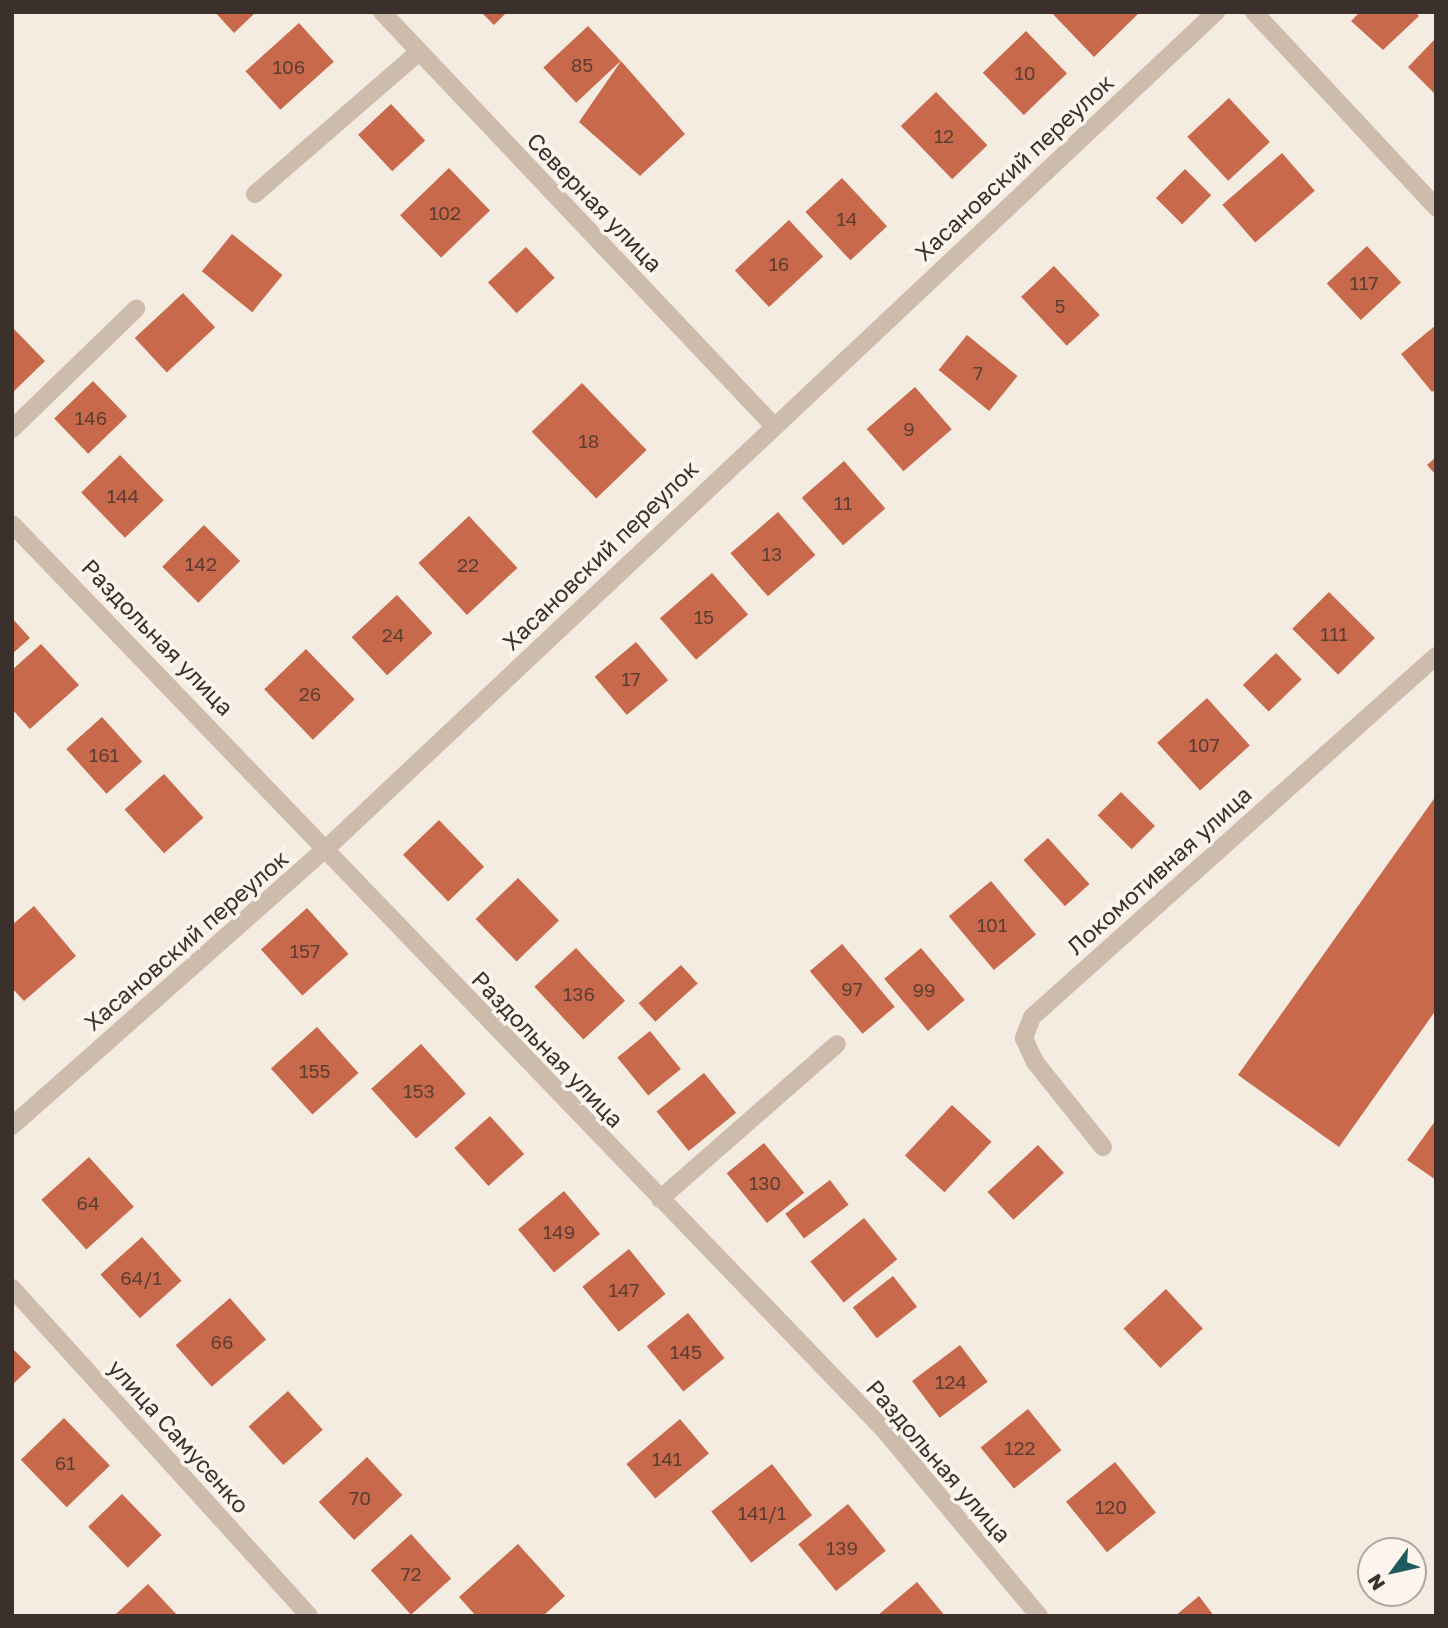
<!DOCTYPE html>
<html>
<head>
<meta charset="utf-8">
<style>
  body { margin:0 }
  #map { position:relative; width:1448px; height:1628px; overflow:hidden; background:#f4ebe1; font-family:"Golos Text",sans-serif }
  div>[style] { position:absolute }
  .building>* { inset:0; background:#c8694b; transform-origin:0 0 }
  .minor>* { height:18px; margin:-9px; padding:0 9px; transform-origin:9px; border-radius:9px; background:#cdbbac }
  span { translate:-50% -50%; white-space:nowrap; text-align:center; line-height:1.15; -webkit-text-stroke:7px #fbf5ee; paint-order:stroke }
  .number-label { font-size:19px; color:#5e3e33 }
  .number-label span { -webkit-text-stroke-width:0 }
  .street-label { font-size:23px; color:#3b302b }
  .frame { position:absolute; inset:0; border:14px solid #3b302b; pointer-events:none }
  .north { position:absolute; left:1357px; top:1537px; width:70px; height:70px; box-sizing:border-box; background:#fbf5ee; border:2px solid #aea6a0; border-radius:50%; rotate:237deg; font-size:19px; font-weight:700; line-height:28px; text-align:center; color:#3b302b }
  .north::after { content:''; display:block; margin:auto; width:24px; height:32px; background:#1f5a5e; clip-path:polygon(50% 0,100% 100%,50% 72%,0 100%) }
</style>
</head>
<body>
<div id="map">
  <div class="building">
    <i style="clip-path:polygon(215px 12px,256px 12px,234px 33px)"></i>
    <i style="clip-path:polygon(481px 12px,507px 12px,494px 25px)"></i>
    <i style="clip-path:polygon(1051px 12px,1140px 12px,1094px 57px)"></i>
    <i style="clip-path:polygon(1360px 12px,1415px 12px,1419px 16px,1383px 50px,1351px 21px)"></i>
    <i style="left:299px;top:23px;width:52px;height:72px;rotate:48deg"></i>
    <i style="left:588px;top:26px;width:48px;height:61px;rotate:47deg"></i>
    <i style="left:1026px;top:31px;width:59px;height:60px;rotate:46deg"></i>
    <i style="clip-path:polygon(1436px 38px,1436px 95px,1408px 67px)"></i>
    <i style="clip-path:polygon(621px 61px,685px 134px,640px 176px,579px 122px)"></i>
    <i style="left:936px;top:92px;width:74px;height:49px;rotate:46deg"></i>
    <i style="left:1229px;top:98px;width:60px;height:57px;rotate:47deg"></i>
    <i style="left:391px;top:104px;width:50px;height:45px;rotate:47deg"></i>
    <i style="left:1282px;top:153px;width:50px;height:79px;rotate:49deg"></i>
    <i style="left:449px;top:168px;width:59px;height:68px;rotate:46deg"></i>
    <i style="left:1185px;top:169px;width:37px;height:41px;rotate:45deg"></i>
    <i style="left:842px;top:178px;width:66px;height:50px;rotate:47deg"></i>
    <i style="left:789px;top:220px;width:50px;height:74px;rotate:47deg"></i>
    <i style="left:232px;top:234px;width:65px;height:48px;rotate:39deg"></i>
    <i style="left:1367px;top:246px;width:50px;height:55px;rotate:47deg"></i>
    <i style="left:526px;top:247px;width:42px;height:52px;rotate:47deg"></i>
    <i style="left:1054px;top:266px;width:67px;height:45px;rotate:47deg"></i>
    <i style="left:183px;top:293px;width:47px;height:66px;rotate:47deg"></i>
    <i style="clip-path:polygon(1436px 325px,1436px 389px,1432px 392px,1401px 354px)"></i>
    <i style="clip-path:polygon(12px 327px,45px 361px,12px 393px)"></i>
    <i style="left:967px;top:335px;width:65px;height:45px;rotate:39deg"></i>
    <i style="left:93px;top:381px;width:49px;height:54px;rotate:46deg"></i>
    <i style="left:582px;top:383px;width:93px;height:70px;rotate:46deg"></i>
    <i style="left:915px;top:387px;width:56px;height:64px;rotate:49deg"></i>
    <i style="left:120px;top:455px;width:63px;height:54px;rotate:46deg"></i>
    <i style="clip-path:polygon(1436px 457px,1436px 475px,1427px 465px)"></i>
    <i style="left:844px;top:461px;width:63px;height:56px;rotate:49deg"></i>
    <i style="left:778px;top:512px;width:57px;height:63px;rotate:49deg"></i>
    <i style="left:469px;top:516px;width:71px;height:69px;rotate:47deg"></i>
    <i style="left:204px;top:525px;width:51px;height:59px;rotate:45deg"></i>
    <i style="left:712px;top:573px;width:55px;height:69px;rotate:49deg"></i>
    <i style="left:1329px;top:592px;width:65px;height:52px;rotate:45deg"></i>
    <i style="left:397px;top:595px;width:52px;height:62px;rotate:47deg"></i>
    <i style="clip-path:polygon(12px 618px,30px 638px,12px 654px)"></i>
    <i style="left:636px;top:642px;width:50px;height:54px;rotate:50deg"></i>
    <i style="clip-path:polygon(41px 644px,79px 685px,30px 729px,12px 709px,12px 670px)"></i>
    <i style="left:306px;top:649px;width:70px;height:58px;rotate:46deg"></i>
    <i style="left:1276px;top:653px;width:37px;height:46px;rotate:46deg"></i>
    <i style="left:1207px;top:698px;width:64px;height:67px;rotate:48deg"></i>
    <i style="left:102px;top:717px;width:60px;height:48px;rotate:48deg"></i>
    <i style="left:164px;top:774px;width:59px;height:53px;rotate:48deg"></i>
    <i style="left:1121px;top:792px;width:48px;height:33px;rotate:45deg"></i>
    <i style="clip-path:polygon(1436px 796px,1436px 1010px,1339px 1147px,1238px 1075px)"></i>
    <i style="left:439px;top:820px;width:65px;height:50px;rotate:46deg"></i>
    <i style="left:1048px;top:838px;width:62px;height:33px;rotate:48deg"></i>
    <i style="left:518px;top:878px;width:59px;height:59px;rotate:46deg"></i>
    <i style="left:991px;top:881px;width:70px;height:55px;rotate:50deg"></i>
    <i style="clip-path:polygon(34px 906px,76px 956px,24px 1001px,12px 988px,12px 925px)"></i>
    <i style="left:307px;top:908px;width:62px;height:62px;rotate:48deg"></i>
    <i style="left:842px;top:944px;width:82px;height:42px;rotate:50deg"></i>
    <i style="left:576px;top:948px;width:72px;height:57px;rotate:47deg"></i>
    <i style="left:921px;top:948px;width:68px;height:48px;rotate:50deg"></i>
    <i style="left:681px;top:965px;width:25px;height:57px;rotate:48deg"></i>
    <i style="left:317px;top:1027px;width:62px;height:62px;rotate:48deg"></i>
    <i style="left:650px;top:1031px;width:49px;height:42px;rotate:51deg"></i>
    <i style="left:421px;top:1044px;width:67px;height:67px;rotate:48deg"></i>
    <i style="left:704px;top:1073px;width:51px;height:61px;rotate:51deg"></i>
    <i style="left:952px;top:1105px;width:54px;height:69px;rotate:43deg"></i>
    <i style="left:490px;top:1116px;width:51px;height:48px;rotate:48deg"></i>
    <i style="clip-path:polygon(1436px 1120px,1436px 1180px,1407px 1160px)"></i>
    <i style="left:764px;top:1143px;width:64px;height:48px;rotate:51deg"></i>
    <i style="left:1038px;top:1145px;width:38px;height:69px;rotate:47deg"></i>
    <i style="left:89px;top:1157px;width:67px;height:64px;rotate:48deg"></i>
    <i style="left:830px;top:1180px;width:31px;height:56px;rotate:53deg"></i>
    <i style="left:564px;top:1191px;width:56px;height:60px;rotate:50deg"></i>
    <i style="left:864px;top:1218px;width:53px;height:69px;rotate:51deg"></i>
    <i style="left:142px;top:1237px;width:59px;height:56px;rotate:48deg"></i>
    <i style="left:629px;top:1249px;width:58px;height:60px;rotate:51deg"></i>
    <i style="left:893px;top:1276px;width:39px;height:51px;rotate:52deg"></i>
    <i style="left:1166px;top:1289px;width:54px;height:58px;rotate:47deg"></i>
    <i style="left:230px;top:1298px;width:55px;height:72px;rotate:49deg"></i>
    <i style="left:688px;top:1313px;width:58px;height:53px;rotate:51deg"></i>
    <i style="left:960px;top:1345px;width:46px;height:60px;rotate:53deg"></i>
    <i style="clip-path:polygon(12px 1348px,31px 1367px,12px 1385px)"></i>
    <i style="left:288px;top:1391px;width:52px;height:53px;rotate:48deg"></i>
    <i style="left:1028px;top:1409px;width:53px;height:61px;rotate:51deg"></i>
    <i style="left:64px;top:1418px;width:66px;height:60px;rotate:46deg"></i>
    <i style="left:680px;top:1419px;width:45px;height:70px;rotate:50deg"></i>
    <i style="left:367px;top:1457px;width:52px;height:66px;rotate:47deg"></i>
    <i style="left:1115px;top:1462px;width:65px;height:63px;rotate:51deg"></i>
    <i style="left:772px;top:1464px;width:65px;height:77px;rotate:52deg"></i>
    <i style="left:122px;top:1494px;width:57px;height:47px;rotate:46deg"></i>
    <i style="left:848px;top:1504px;width:60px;height:64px;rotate:51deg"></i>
    <i style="left:411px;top:1534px;width:60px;height:54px;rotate:48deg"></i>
    <i style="clip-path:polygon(518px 1544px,565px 1596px,543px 1616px,476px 1616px,459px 1597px)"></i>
    <i style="clip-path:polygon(917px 1582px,945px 1616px,877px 1616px)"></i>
    <i style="clip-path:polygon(148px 1584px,178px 1616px,114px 1616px)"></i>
    <i style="clip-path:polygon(1199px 1596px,1214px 1616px,1175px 1616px)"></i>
  </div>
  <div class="minor">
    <i style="left:382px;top:12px;width:569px;rotate:46.57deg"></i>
    <i style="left:1254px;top:12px;width:267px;rotate:47deg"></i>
    <i style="left:255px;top:194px;width:217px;rotate:-40.9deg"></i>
    <i style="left:12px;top:429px;width:173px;rotate:-44.1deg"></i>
    <i style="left:12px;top:524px;width:1259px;rotate:46.09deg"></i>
    <i style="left:885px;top:1431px;width:241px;rotate:50.2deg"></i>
    <i style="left:12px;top:1126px;width:423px;rotate:-41.5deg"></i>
    <i style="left:329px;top:846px;width:1218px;rotate:-43.24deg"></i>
    <i style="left:1103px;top:1147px;width:109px;rotate:-128.7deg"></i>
    <i style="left:1035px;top:1062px;width:26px;rotate:-115deg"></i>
    <i style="left:1024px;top:1038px;width:22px;rotate:-69deg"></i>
    <i style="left:1032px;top:1017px;width:542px;rotate:-41.78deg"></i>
    <i style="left:660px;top:1199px;width:235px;rotate:-41.2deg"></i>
    <i style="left:12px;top:1288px;width:442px;rotate:47.8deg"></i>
  </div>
  <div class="number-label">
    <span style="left:582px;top:65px">85</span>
    <span style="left:289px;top:67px">106</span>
    <span style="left:1025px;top:73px">10</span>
    <span style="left:944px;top:136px">12</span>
    <span style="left:445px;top:213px">102</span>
    <span style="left:847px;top:219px">14</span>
    <span style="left:779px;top:264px">16</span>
    <span style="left:1364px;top:283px">117</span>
    <span style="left:1060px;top:306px">5</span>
    <span style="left:978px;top:373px">7</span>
    <span style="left:91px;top:418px">146</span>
    <span style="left:909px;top:429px">9</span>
    <span style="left:589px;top:441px">18</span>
    <span style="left:123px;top:496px">144</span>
    <span style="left:843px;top:503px">11</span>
    <span style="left:772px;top:554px">13</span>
    <span style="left:201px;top:564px">142</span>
    <span style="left:468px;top:565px">22</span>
    <span style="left:704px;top:617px">15</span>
    <span style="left:1334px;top:634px">111</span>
    <span style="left:393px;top:635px">24</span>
    <span style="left:631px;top:679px">17</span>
    <span style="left:310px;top:694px">26</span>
    <span style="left:1204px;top:745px">107</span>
    <span style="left:104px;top:755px">161</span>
    <span style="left:992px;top:925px">101</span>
    <span style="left:305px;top:951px">157</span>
    <span style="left:852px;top:989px">97</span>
    <span style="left:924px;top:990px">99</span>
    <span style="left:579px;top:994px">136</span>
    <span style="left:315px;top:1071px">155</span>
    <span style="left:419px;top:1091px">153</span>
    <span style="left:765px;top:1183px">130</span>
    <span style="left:88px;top:1203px">64</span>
    <span style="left:559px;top:1232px">149</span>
    <span style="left:141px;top:1278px">64/1</span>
    <span style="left:624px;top:1290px">147</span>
    <span style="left:222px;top:1342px">66</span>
    <span style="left:686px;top:1352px">145</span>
    <span style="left:951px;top:1382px">124</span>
    <span style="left:1020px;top:1448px">122</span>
    <span style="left:667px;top:1459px">141</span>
    <span style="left:65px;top:1463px">61</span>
    <span style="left:360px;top:1498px">70</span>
    <span style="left:1111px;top:1507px">120</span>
    <span style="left:762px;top:1513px">141/1</span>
    <span style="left:842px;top:1548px">139</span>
    <span style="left:411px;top:1574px">72</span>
  </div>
  <div class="street-label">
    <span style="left:1014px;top:167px;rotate:-43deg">Хасановский переулок</span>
    <span style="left:595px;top:202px;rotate:46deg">Северная улица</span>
    <span style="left:600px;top:555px;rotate:-44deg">Хасановский переулок</span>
    <span style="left:158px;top:637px;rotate:46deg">Раздольная улица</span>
    <span style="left:1159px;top:870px;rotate:-42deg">Локомотивная улица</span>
    <span style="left:186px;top:940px;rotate:-41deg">Хасановский переулок</span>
    <span style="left:548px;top:1049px;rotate:46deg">Раздольная улица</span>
    <span style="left:179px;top:1436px;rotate:48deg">улица Самусенко</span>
    <span style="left:939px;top:1461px;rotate:49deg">Раздольная улица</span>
  </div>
  <div class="frame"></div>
  <div class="north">N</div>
</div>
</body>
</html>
